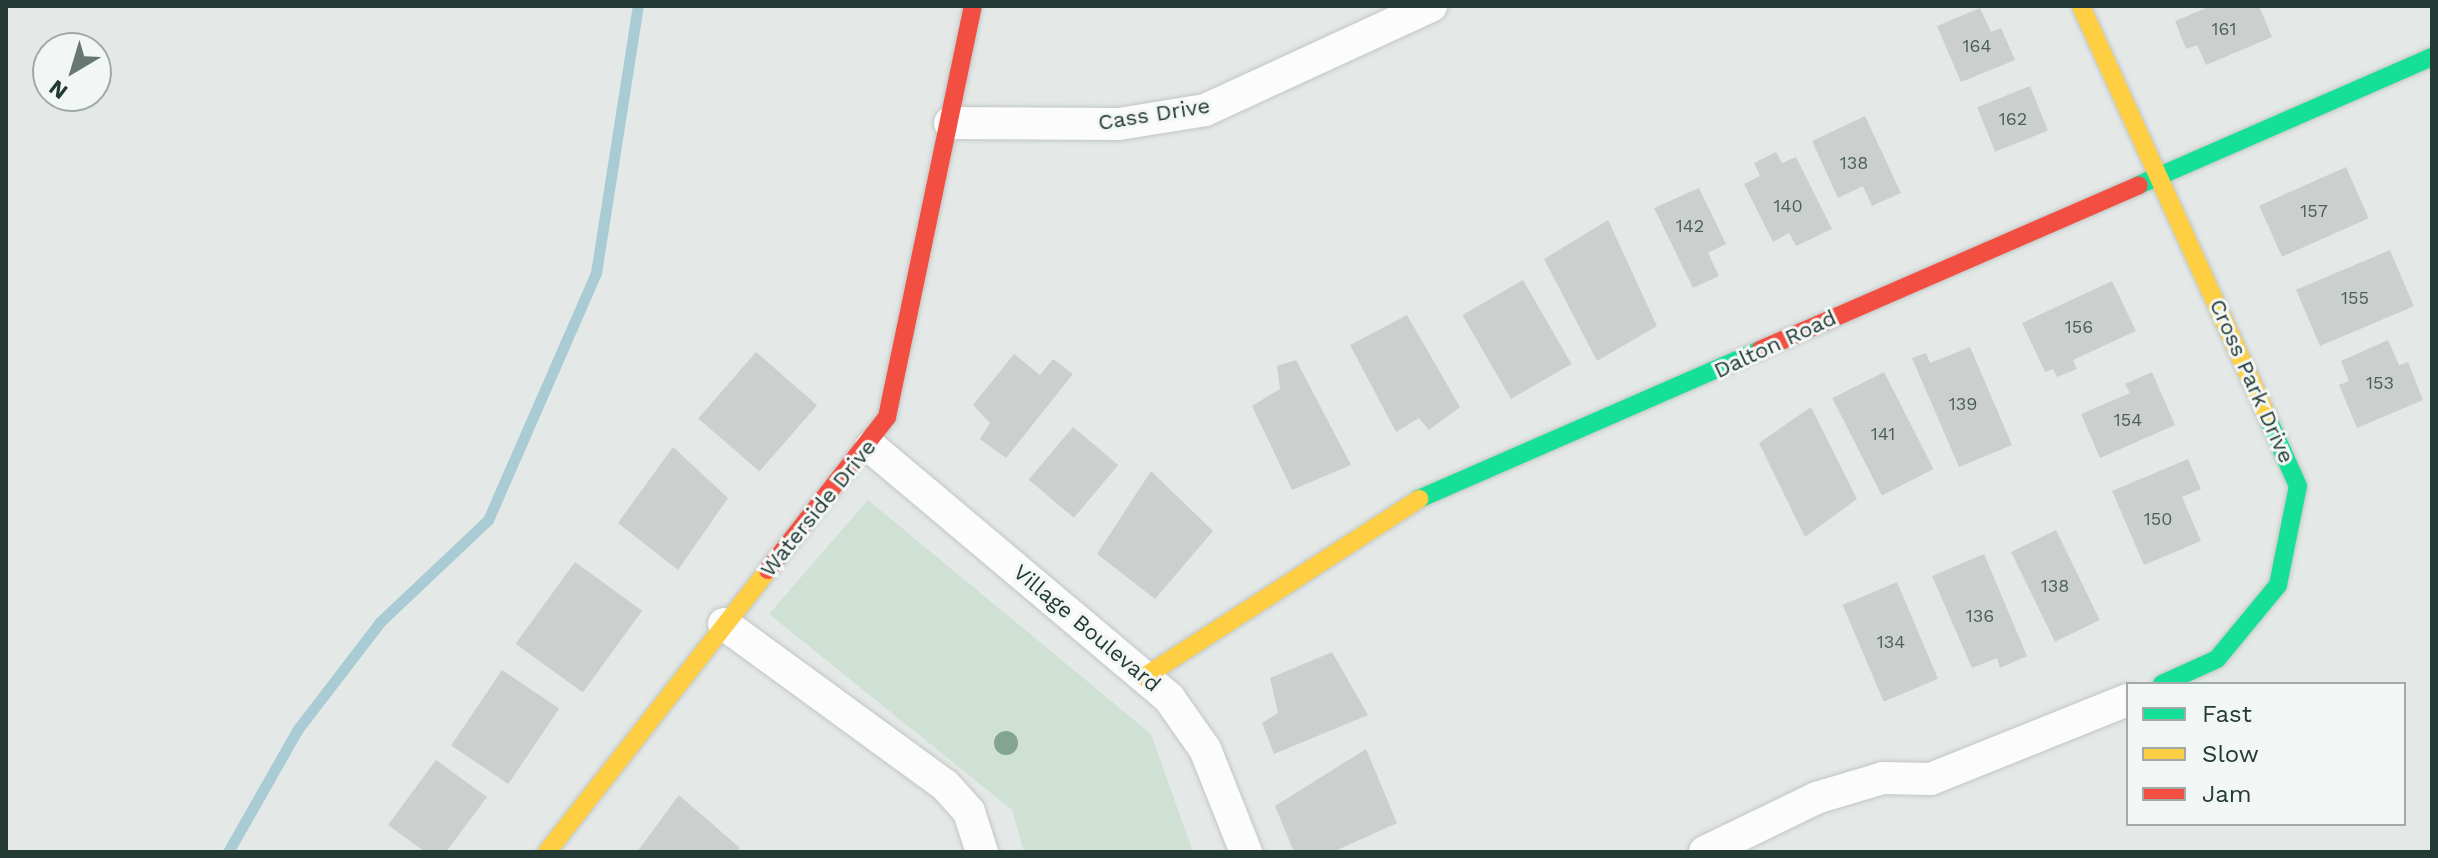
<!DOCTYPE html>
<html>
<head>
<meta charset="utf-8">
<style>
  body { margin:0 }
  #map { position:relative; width:2438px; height:858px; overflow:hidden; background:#e4e9e7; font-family:"Work Sans",sans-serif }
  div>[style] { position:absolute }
  .green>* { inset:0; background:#cfe0d5 }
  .stream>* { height:11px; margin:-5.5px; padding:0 5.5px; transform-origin:5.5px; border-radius:5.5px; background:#a9cbd3 }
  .building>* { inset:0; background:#cbd0ce; transform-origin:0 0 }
  .roads { filter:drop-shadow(0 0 2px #c1c6c4) drop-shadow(0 0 2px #c1c6c4) }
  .street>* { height:32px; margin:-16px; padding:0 16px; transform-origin:16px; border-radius:16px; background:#fbfcfb }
  .fast>* { height:18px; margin:-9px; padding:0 9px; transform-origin:9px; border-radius:9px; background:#16e098 }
  .slow>* { height:18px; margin:-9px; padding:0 9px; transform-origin:9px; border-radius:9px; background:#ffcf43 }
  .jam>* { height:18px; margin:-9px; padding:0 9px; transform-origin:9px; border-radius:9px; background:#f24e42 }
  .trees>* { width:24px; height:24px; margin:-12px; border-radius:50%; background:#83a491 }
  span { translate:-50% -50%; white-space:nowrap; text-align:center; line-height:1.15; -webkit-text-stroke:6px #f2f7f5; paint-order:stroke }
  .number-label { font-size:18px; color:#4e605c }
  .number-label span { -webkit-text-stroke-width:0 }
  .street-label { font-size:22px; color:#243a35 }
  .frame { position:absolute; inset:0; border:8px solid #243a35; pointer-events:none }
  .legend { position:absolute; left:2126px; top:682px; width:280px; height:144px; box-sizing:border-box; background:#f2f7f5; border:2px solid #a0aba8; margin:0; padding:10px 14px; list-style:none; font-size:24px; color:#243a35 }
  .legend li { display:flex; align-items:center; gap:16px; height:40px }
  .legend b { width:40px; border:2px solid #a0aba8 }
  .north { position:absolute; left:32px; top:32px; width:80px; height:80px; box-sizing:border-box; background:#f2f7f5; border:2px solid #a0aba8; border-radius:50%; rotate:218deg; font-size:22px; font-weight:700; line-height:32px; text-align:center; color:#243a35 }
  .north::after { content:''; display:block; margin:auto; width:28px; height:36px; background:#677773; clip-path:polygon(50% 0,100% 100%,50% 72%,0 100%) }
</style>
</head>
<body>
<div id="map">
  <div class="green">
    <i style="clip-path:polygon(868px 500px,1151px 734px,1193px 852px,1024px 852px,1012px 810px,769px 614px)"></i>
  </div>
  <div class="stream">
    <i style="left:228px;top:852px;width:142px;rotate:-60.4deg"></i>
    <i style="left:298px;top:729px;width:135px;rotate:-52.5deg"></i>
    <i style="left:380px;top:622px;width:149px;rotate:-43.4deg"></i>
    <i style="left:488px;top:520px;width:270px;rotate:-66.4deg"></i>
    <i style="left:596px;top:273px;width:270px;rotate:-81.1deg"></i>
  </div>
  <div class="building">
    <i style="clip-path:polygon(2211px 6px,2259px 6px,2272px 37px,2206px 65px,2197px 45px,2186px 49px,2175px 21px)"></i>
    <i style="clip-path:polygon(1980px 8px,1991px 32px,2001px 28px,2015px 60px,1961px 82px,1937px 26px)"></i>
    <i style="left:2030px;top:86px;width:48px;height:57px;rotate:68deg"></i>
    <i style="clip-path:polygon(1865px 116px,1901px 193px,1872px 206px,1863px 186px,1838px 198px,1812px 141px)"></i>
    <i style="clip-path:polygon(1776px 152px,1782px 163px,1796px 157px,1832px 229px,1796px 246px,1789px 233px,1773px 242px,1744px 184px,1760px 176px,1754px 163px)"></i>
    <i style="left:2346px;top:167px;width:56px;height:95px;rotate:66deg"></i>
    <i style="clip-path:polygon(1699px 188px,1726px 244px,1708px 253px,1719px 276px,1693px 288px,1654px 208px)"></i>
    <i style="clip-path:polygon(1608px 220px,1657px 326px,1597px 361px,1544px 259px)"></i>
    <i style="left:2390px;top:250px;width:61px;height:102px;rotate:67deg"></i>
    <i style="left:1523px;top:280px;width:97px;height:70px;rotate:60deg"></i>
    <i style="clip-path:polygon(2112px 281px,2136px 331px,2073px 360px,2077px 369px,2057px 377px,2053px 369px,2045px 372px,2022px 323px)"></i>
    <i style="clip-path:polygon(1407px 315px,1460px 407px,1429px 430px,1419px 418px,1396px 432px,1350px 345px)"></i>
    <i style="clip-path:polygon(2388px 340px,2399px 365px,2408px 362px,2423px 400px,2357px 428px,2339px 385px,2349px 381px,2341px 361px)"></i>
    <i style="clip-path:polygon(1970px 347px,2012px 445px,1959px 467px,1912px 358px,1926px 353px,1930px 363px)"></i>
    <i style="left:756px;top:352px;width:81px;height:88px;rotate:41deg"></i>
    <i style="clip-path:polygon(1014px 354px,1040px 375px,1053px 359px,1073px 374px,1006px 458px,980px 439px,990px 423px,973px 405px)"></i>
    <i style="clip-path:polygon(1296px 360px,1351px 465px,1292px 490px,1252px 406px,1280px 389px,1277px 366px)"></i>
    <i style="left:1884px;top:372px;width:109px;height:58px;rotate:63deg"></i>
    <i style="clip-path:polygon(2152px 372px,2175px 425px,2100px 458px,2081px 414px,2130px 393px,2125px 384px)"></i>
    <i style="clip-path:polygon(1811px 407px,1857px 499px,1805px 537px,1759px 443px)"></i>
    <i style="left:1073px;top:427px;width:59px;height:69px;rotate:40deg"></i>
    <i style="clip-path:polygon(673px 447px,728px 498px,678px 570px,618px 523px)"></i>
    <i style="clip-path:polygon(2188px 459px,2201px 489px,2182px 497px,2201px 541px,2144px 565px,2112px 491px)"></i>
    <i style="clip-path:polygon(1151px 471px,1213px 531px,1155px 599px,1097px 554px)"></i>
    <i style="left:2056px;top:530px;width:100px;height:50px;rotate:64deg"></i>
    <i style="clip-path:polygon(1984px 554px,2027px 656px,2000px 668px,1997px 658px,1972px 668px,1932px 576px)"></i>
    <i style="left:575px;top:562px;width:83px;height:101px;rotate:36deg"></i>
    <i style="left:1897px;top:582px;width:105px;height:59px;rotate:67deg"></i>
    <i style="clip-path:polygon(1332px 652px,1368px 715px,1274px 754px,1262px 723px,1278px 713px,1270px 678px)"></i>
    <i style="left:502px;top:670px;width:69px;height:91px;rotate:34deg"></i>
    <i style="clip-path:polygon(1366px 749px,1397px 823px,1333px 852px,1294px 852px,1275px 806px)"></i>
    <i style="clip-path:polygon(436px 760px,487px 797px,446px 852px,425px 852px,388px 825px)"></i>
    <i style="clip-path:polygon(679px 795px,740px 848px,737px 852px,637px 852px)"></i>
  </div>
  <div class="roads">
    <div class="street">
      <i style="left:950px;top:123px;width:169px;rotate:0.3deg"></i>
      <i style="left:1119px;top:124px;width:87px;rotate:-9.2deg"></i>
      <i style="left:1205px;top:110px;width:249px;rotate:-24.7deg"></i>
      <i style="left:871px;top:447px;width:390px;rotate:40.1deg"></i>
      <i style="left:1169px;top:698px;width:62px;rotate:54.8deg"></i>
      <i style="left:1205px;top:749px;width:111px;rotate:68.3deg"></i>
      <i style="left:724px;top:624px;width:273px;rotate:36.1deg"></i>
      <i style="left:945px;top:785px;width:36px;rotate:48deg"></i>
      <i style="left:969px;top:812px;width:42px;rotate:72deg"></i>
      <i style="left:1705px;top:852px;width:123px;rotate:-25.9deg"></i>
      <i style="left:1816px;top:798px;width:70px;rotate:-16.6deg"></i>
      <i style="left:1883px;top:778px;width:48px;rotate:1.2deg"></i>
      <i style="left:1931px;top:779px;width:212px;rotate:-21.9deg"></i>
    </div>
    <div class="fast">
      <i style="left:2139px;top:185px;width:320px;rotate:-23.6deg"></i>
      <i style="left:1419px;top:499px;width:372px;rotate:-23.6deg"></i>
      <i style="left:2162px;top:684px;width:60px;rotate:-24.4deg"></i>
      <i style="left:2217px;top:659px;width:96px;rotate:-50.5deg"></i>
      <i style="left:2278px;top:585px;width:101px;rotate:-78.6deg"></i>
      <i style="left:2298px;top:486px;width:73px;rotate:-114.1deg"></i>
    </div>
    <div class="slow">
      <i style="left:2081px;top:6px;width:453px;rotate:65.6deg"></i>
      <i style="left:1144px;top:677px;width:328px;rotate:-32.9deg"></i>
      <i style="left:547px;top:852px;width:358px;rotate:-51.9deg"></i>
    </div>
    <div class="jam">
      <i style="left:1760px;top:350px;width:413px;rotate:-23.5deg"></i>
      <i style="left:768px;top:570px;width:194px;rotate:-52.1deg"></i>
      <i style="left:887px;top:417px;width:420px;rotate:-78.2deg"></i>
    </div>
  </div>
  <div class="trees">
    <i style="left:1006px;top:743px"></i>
  </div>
  <div class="number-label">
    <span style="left:2224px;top:29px">161</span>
    <span style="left:1977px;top:46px">164</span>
    <span style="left:2013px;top:119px">162</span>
    <span style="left:1854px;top:163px">138</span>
    <span style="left:1788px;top:206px">140</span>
    <span style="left:2314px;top:211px">157</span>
    <span style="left:1690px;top:226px">142</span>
    <span style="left:2355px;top:298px">155</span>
    <span style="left:2079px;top:327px">156</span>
    <span style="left:2380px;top:383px">153</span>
    <span style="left:1963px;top:404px">139</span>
    <span style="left:2128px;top:420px">154</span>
    <span style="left:1883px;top:434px">141</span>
    <span style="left:2158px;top:519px">150</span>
    <span style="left:2055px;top:586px">138</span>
    <span style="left:1980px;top:616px">136</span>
    <span style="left:1891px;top:642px">134</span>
  </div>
  <div class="street-label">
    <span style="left:1154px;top:114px;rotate:-9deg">Cass Drive</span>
    <span style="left:1775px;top:344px;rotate:-25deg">Dalton Road</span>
    <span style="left:2252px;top:381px;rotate:66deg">Cross Park Drive</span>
    <span style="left:818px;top:508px;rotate:-51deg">Waterside Drive</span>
    <span style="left:1087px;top:628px;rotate:40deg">Village Boulevard</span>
  </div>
  <div class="frame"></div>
  <ul class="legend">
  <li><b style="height:10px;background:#16e098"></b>Fast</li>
  <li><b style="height:10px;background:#ffcf43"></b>Slow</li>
  <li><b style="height:10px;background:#f24e42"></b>Jam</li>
  </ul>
  <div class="north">N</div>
</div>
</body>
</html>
